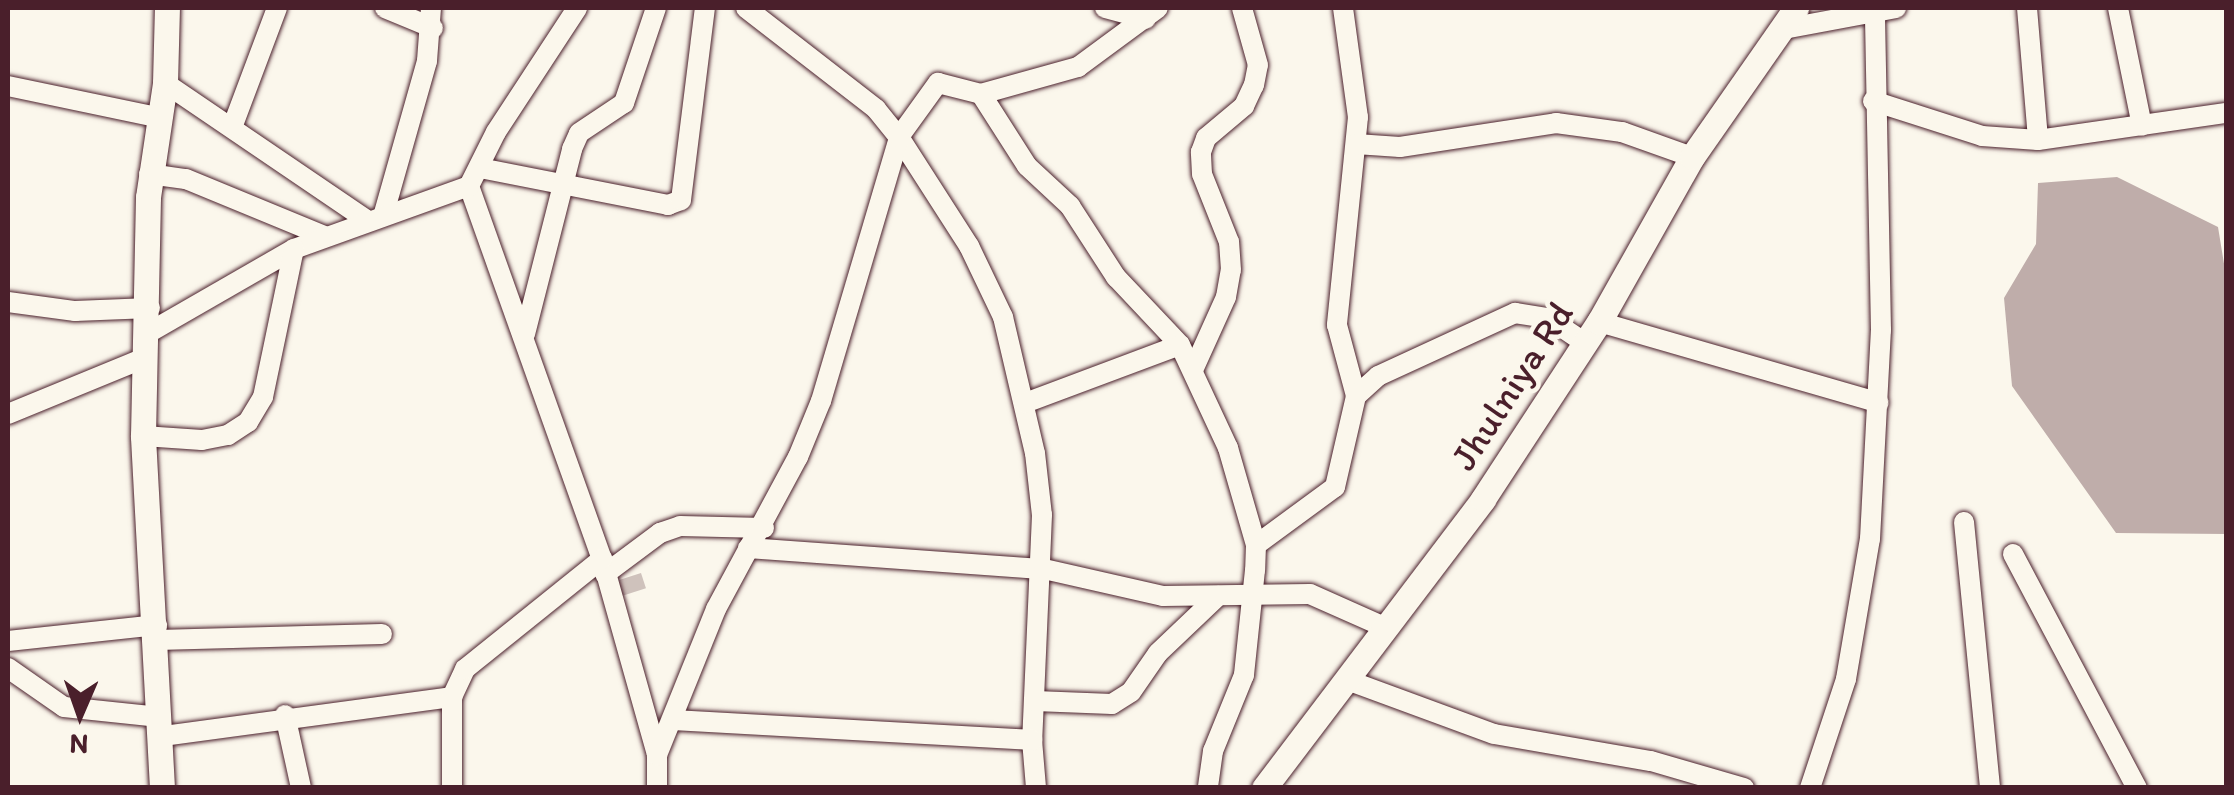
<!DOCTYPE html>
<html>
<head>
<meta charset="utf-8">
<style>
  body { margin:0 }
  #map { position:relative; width:2234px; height:795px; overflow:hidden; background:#fbf7ec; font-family:Itim,sans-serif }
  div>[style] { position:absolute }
  .water>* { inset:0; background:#bfadaa }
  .building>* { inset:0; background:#cfc2bc; transform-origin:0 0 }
  .roads { filter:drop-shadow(0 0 2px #4a1f2b) drop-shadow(0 0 2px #4a1f2b) }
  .minor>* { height:20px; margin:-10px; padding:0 10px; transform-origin:10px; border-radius:10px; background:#fbf7ec }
  .tertiary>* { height:25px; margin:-12.5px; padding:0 12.5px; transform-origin:12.5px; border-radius:12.5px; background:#fbf7ec }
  span { translate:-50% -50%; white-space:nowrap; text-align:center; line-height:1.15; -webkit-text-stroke:9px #fbf7ec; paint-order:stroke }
  .street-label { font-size:38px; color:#4a1f2b }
  .frame { position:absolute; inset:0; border:10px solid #4a1f2b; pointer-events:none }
  .north { position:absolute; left:30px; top:665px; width:100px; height:100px; -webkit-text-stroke:8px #fbf7ec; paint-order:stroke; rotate:182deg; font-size:28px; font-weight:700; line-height:40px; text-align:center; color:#4a1f2b }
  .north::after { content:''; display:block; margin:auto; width:35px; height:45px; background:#4a1f2b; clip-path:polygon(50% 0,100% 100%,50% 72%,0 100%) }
</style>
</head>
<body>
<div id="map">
  <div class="water">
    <i style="clip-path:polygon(2117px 177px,2218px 227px,2226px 276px,2226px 534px,2116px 533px,2012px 386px,2004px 298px,2036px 244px,2038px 183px)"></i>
  </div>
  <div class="building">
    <i style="left:641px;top:573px;width:16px;height:27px;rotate:72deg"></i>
  </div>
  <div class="roads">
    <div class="minor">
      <i style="left:385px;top:8px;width:52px;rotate:22.6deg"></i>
      <i style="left:746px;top:8px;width:165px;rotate:37.8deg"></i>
      <i style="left:876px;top:109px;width:36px;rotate:51deg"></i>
      <i style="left:899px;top:137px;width:130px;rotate:57.3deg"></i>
      <i style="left:969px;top:246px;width:79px;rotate:64.4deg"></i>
      <i style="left:1003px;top:317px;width:140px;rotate:76.8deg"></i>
      <i style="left:1035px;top:453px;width:62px;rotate:83.6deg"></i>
      <i style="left:1042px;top:515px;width:225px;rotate:92.5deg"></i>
      <i style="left:1032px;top:740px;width:48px;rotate:85.2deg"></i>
      <i style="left:1105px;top:8px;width:42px;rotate:15deg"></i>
      <i style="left:1343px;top:8px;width:110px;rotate:82.2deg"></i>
      <i style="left:1358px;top:117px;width:209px;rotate:95.8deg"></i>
      <i style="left:1337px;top:325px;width:73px;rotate:75deg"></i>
      <i style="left:2027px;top:8px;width:132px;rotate:85.2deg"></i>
      <i style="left:2118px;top:8px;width:120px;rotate:78.5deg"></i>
      <i style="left:1783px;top:29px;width:115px;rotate:-10.5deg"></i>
      <i style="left:165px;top:83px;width:242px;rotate:34.2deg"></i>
      <i style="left:8px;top:86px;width:152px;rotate:11.8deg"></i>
      <i style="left:981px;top:94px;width:101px;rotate:-15.6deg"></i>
      <i style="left:1078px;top:67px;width:99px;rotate:-36.4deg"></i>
      <i style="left:1873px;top:101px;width:114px;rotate:17.8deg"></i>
      <i style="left:1982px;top:136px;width:56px;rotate:4.1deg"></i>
      <i style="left:2038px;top:140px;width:190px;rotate:-8.2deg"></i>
      <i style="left:233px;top:125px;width:125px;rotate:-69.4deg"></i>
      <i style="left:1356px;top:144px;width:44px;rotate:3.9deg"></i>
      <i style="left:1400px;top:147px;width:158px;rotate:-8.7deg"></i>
      <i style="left:1556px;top:123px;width:67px;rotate:7.8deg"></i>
      <i style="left:1622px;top:132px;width:74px;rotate:19.7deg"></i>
      <i style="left:480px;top:168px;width:192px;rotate:11.1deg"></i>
      <i style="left:668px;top:205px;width:14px;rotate:-21deg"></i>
      <i style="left:681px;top:200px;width:193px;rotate:-82.9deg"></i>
      <i style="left:149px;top:174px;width:37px;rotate:8deg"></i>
      <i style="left:186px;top:179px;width:149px;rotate:22.4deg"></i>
      <i style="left:469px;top:186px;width:396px;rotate:70.4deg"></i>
      <i style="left:602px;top:559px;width:204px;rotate:74.3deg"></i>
      <i style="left:657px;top:755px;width:33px;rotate:90deg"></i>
      <i style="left:384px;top:213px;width:158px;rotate:-74.2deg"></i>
      <i style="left:427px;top:61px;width:53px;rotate:-85.7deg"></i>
      <i style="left:8px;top:302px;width:68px;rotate:7.7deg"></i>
      <i style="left:75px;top:311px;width:75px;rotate:-2.3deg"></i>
      <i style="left:1599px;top:322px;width:291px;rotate:16.1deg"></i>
      <i style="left:148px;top:333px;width:168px;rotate:-29.9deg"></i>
      <i style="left:294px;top:249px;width:186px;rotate:-19.8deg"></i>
      <i style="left:469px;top:186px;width:60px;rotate:-63.4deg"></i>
      <i style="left:496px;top:132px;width:148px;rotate:-56.8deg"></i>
      <i style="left:525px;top:334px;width:191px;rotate:-75.7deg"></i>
      <i style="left:572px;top:149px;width:17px;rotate:-66deg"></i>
      <i style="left:579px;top:133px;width:54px;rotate:-33.7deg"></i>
      <i style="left:624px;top:103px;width:100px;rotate:-71.4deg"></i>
      <i style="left:1194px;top:368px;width:78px;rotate:-65.7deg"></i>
      <i style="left:1226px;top:297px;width:27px;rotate:-80deg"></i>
      <i style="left:1231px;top:270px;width:28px;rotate:-94deg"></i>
      <i style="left:1229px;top:242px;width:73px;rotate:-111.7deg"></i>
      <i style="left:1202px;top:174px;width:22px;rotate:-93deg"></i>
      <i style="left:1201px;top:152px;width:15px;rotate:-70deg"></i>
      <i style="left:1206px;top:138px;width:50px;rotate:-40.1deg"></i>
      <i style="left:1244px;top:106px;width:23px;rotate:-65deg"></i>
      <i style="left:1254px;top:85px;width:20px;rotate:-79deg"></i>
      <i style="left:1258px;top:65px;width:59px;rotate:-105.7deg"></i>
      <i style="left:1025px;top:403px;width:165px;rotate:-20.5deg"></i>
      <i style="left:8px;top:414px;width:150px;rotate:-22.3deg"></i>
      <i style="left:143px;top:436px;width:59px;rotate:3.9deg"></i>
      <i style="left:202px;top:440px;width:26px;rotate:-11deg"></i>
      <i style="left:228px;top:435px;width:24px;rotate:-33deg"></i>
      <i style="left:248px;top:422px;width:29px;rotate:-59deg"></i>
      <i style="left:263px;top:397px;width:151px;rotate:-78.2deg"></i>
      <i style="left:1964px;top:522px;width:267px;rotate:84.4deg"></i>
      <i style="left:1256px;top:545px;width:98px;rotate:-36.3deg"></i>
      <i style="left:1335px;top:487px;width:93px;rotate:-77deg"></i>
      <i style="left:1356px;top:396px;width:30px;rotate:-42deg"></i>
      <i style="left:1378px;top:376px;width:151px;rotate:-24.7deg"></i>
      <i style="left:1515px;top:313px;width:33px;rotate:9deg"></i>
      <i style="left:1548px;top:318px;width:45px;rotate:34deg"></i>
      <i style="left:748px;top:548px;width:297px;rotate:4.1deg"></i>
      <i style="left:1044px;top:569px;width:122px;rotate:12.8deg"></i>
      <i style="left:1163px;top:596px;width:147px;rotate:-0.8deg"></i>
      <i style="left:1310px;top:594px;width:81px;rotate:24deg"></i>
      <i style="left:2013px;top:554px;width:265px;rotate:62.1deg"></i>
      <i style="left:605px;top:574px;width:69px;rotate:-36.7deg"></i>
      <i style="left:660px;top:533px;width:21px;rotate:-19deg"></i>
      <i style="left:680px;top:526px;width:84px;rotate:1.4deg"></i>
      <i style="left:157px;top:640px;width:225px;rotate:-1.5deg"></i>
      <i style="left:8px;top:641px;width:150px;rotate:-6.1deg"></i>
      <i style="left:8px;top:668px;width:68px;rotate:34.9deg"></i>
      <i style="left:64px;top:707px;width:96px;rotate:6deg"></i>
      <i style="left:1350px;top:681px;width:153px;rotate:20.2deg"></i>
      <i style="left:1494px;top:734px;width:159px;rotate:9.8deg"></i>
      <i style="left:1651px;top:761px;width:97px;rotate:16.2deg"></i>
      <i style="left:1035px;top:701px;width:77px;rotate:2.2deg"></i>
      <i style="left:1112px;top:704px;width:22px;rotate:-32deg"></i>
      <i style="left:1131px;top:692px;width:47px;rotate:-55.3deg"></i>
      <i style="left:1158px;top:653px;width:83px;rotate:-43.5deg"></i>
      <i style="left:285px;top:715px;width:75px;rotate:77.6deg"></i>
      <i style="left:674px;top:720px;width:359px;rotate:3.2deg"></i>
      <i style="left:163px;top:736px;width:292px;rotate:-7.7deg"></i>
      <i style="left:657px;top:755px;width:157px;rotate:-68deg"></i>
      <i style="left:716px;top:609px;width:173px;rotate:-61.7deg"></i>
      <i style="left:798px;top:457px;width:61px;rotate:-67.7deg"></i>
      <i style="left:821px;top:401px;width:275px;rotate:-73.5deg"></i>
      <i style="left:899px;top:137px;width:67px;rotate:-54.2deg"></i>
      <i style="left:938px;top:83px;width:44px;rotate:14.3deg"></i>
      <i style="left:981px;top:94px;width:85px;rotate:57.4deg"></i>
      <i style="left:1027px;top:166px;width:59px;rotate:42.9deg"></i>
      <i style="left:1070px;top:206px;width:85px;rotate:57.1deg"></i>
      <i style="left:1116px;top:277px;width:93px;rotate:46.7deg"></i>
      <i style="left:1180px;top:345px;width:114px;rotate:65deg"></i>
      <i style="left:1228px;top:448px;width:101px;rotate:73.9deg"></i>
      <i style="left:1256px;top:545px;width:25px;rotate:92deg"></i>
      <i style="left:1255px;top:570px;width:106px;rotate:96deg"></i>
      <i style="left:1244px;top:675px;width:82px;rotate:112.2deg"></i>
      <i style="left:1213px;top:751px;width:37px;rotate:98deg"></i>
      <i style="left:452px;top:788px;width:91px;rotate:-90deg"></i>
      <i style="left:452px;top:697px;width:31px;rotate:-65deg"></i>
      <i style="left:465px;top:669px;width:176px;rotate:-38.8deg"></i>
      <i style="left:1810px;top:788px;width:115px;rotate:-71.7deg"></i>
      <i style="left:1846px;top:679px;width:142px;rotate:-80.3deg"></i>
      <i style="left:1870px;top:539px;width:209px;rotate:-87deg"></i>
      <i style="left:1881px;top:330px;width:322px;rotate:-91.1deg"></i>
    </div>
    <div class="tertiary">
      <i style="left:162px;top:788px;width:353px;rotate:-93.1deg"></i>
      <i style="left:143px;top:436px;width:239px;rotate:-88.8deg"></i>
      <i style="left:148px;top:197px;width:115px;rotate:-81.5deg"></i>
      <i style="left:165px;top:83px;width:75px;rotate:-88.5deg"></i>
      <i style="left:1264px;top:788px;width:363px;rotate:-52.8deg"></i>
      <i style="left:1483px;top:499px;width:212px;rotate:-56.8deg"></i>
      <i style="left:1599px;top:322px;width:189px;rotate:-60.6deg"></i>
      <i style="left:1692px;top:157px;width:182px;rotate:-55.1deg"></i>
    </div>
  </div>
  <div class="street-label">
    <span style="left:1512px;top:386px;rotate:-57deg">Jhulniya Rd</span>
  </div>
  <div class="frame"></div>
  <div class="north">N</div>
</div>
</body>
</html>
